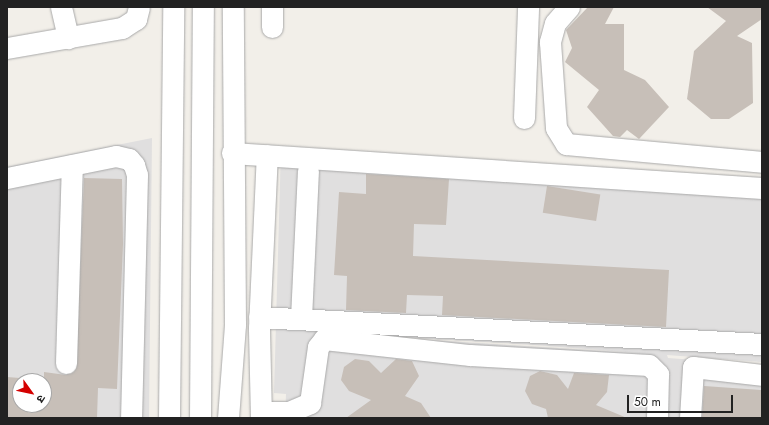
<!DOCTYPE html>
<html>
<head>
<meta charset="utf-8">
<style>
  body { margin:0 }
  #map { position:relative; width:769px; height:425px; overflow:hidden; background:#f2efe9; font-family:Jost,"Noto Sans Devanagari",sans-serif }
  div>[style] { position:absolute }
  .residential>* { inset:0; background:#e0dfdf }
  .building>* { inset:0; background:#c7bfb8; transform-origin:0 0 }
  .roads { filter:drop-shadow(0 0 1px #a9a9a9) drop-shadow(0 0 1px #a9a9a9) }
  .minor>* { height:21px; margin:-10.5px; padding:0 10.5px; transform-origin:10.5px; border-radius:10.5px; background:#fff }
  span { translate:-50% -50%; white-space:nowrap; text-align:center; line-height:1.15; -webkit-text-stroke:4px #fff; paint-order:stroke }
  .frame { position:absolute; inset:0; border:8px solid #222; pointer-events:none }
  .north { position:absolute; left:12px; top:373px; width:40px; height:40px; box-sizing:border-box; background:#fff; border:1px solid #a7a7a7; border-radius:50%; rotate:123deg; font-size:11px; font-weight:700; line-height:16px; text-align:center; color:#222 }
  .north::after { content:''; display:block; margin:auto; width:14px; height:18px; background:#d40000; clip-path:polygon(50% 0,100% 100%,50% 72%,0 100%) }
  .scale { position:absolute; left:627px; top:395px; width:106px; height:18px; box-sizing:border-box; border:2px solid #222; border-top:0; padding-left:5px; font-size:12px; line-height:14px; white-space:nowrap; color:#222; -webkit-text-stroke:3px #fff; paint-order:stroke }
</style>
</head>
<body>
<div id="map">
  <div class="residential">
    <i style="clip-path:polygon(evenodd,152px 138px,149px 418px,7px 418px,7px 167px,152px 138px,20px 381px,44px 381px,44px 405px,20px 405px,20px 381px)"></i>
    <i style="clip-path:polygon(evenodd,281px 148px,762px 178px,762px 362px,667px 355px,668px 358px,762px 365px,762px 418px,285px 418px,286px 394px,274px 393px,281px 148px,382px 336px,534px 345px,638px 353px,382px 337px,382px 336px)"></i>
  </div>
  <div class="building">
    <i style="clip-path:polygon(588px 7px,614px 7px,605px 24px,624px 24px,624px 70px,645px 80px,669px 107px,639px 139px,627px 130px,620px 137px,613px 136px,587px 107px,599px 90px,565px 62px,572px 48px,566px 30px)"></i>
    <i style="clip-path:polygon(707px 7px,762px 7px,762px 19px,737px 36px,752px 43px,753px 103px,729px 119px,711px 119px,687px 99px,694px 51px,726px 21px)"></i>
    <i style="clip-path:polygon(366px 174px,449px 179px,446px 225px,414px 224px,413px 256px,669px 270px,666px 327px,442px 315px,443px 296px,407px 295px,406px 313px,346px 310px,347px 276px,334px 275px,339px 192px,366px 194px)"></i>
    <i style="clip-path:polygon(84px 178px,122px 179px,123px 244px,117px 389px,98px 388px,97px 418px,7px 418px,7px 377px,20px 378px,20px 405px,44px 405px,44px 372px,66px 375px,76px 369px)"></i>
    <i style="left:547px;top:186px;width:54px;height:27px;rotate:9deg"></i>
    <i style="clip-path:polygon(355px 359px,369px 361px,381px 373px,396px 359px,412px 361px,419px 376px,405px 396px,421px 403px,431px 418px,346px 418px,371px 400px,349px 391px,341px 380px,344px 367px)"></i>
    <i style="clip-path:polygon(540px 371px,557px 375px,568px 389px,574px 373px,609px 375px,607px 392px,596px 405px,627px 418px,548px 418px,546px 409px,532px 404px,525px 391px,530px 376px)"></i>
    <i style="clip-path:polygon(704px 386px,761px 390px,762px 418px,702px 418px)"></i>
  </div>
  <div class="roads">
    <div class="minor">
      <i style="left:61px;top:7px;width:32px;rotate:77deg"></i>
      <i style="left:272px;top:7px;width:20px;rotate:90deg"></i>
      <i style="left:569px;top:7px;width:21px;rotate:131deg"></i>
      <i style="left:555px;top:23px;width:20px;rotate:105deg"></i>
      <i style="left:550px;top:42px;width:86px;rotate:86deg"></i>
      <i style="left:556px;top:128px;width:19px;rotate:58deg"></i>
      <i style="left:566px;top:144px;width:197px;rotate:5.2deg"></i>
      <i style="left:7px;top:48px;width:117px;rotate:-9.9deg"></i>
      <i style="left:122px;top:28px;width:17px;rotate:-33deg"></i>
      <i style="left:136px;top:19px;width:12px;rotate:-76deg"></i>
      <i style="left:524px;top:118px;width:111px;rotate:-87.9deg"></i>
      <i style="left:232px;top:153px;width:531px;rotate:3.78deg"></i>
      <i style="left:7px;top:178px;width:111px;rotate:-11.4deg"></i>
      <i style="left:116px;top:156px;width:13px;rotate:13deg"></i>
      <i style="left:129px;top:159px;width:8px;rotate:50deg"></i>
      <i style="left:134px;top:165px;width:10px;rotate:73deg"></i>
      <i style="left:137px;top:175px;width:243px;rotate:91.4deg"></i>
      <i style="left:259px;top:317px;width:504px;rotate:3.07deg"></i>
      <i style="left:301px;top:318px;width:147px;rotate:-87.3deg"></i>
      <i style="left:66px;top:363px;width:198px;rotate:-88.3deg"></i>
      <i style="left:261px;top:412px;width:28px"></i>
      <i style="left:289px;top:412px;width:23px;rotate:-23deg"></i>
      <i style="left:310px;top:403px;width:57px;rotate:-81.9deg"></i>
      <i style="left:318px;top:347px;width:10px;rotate:-53deg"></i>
      <i style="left:324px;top:339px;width:147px;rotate:6.3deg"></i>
      <i style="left:470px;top:355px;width:179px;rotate:3.2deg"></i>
      <i style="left:649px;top:365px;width:13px;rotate:45deg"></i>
      <i style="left:658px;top:374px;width:44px;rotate:91.3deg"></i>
      <i style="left:169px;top:418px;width:411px;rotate:-89.4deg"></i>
      <i style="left:200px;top:418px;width:411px;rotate:-89.6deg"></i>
      <i style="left:228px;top:418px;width:94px;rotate:-85.7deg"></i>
      <i style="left:235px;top:324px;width:317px;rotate:-90.4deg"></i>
      <i style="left:261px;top:418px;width:90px;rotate:-91.3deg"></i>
      <i style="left:259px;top:328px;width:173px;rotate:-87.4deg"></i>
      <i style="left:690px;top:418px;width:51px;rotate:-86.6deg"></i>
      <i style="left:693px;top:367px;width:69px;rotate:6.6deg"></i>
    </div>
  </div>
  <div class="frame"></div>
  <div class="north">उ</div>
  <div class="scale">50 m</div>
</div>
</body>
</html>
